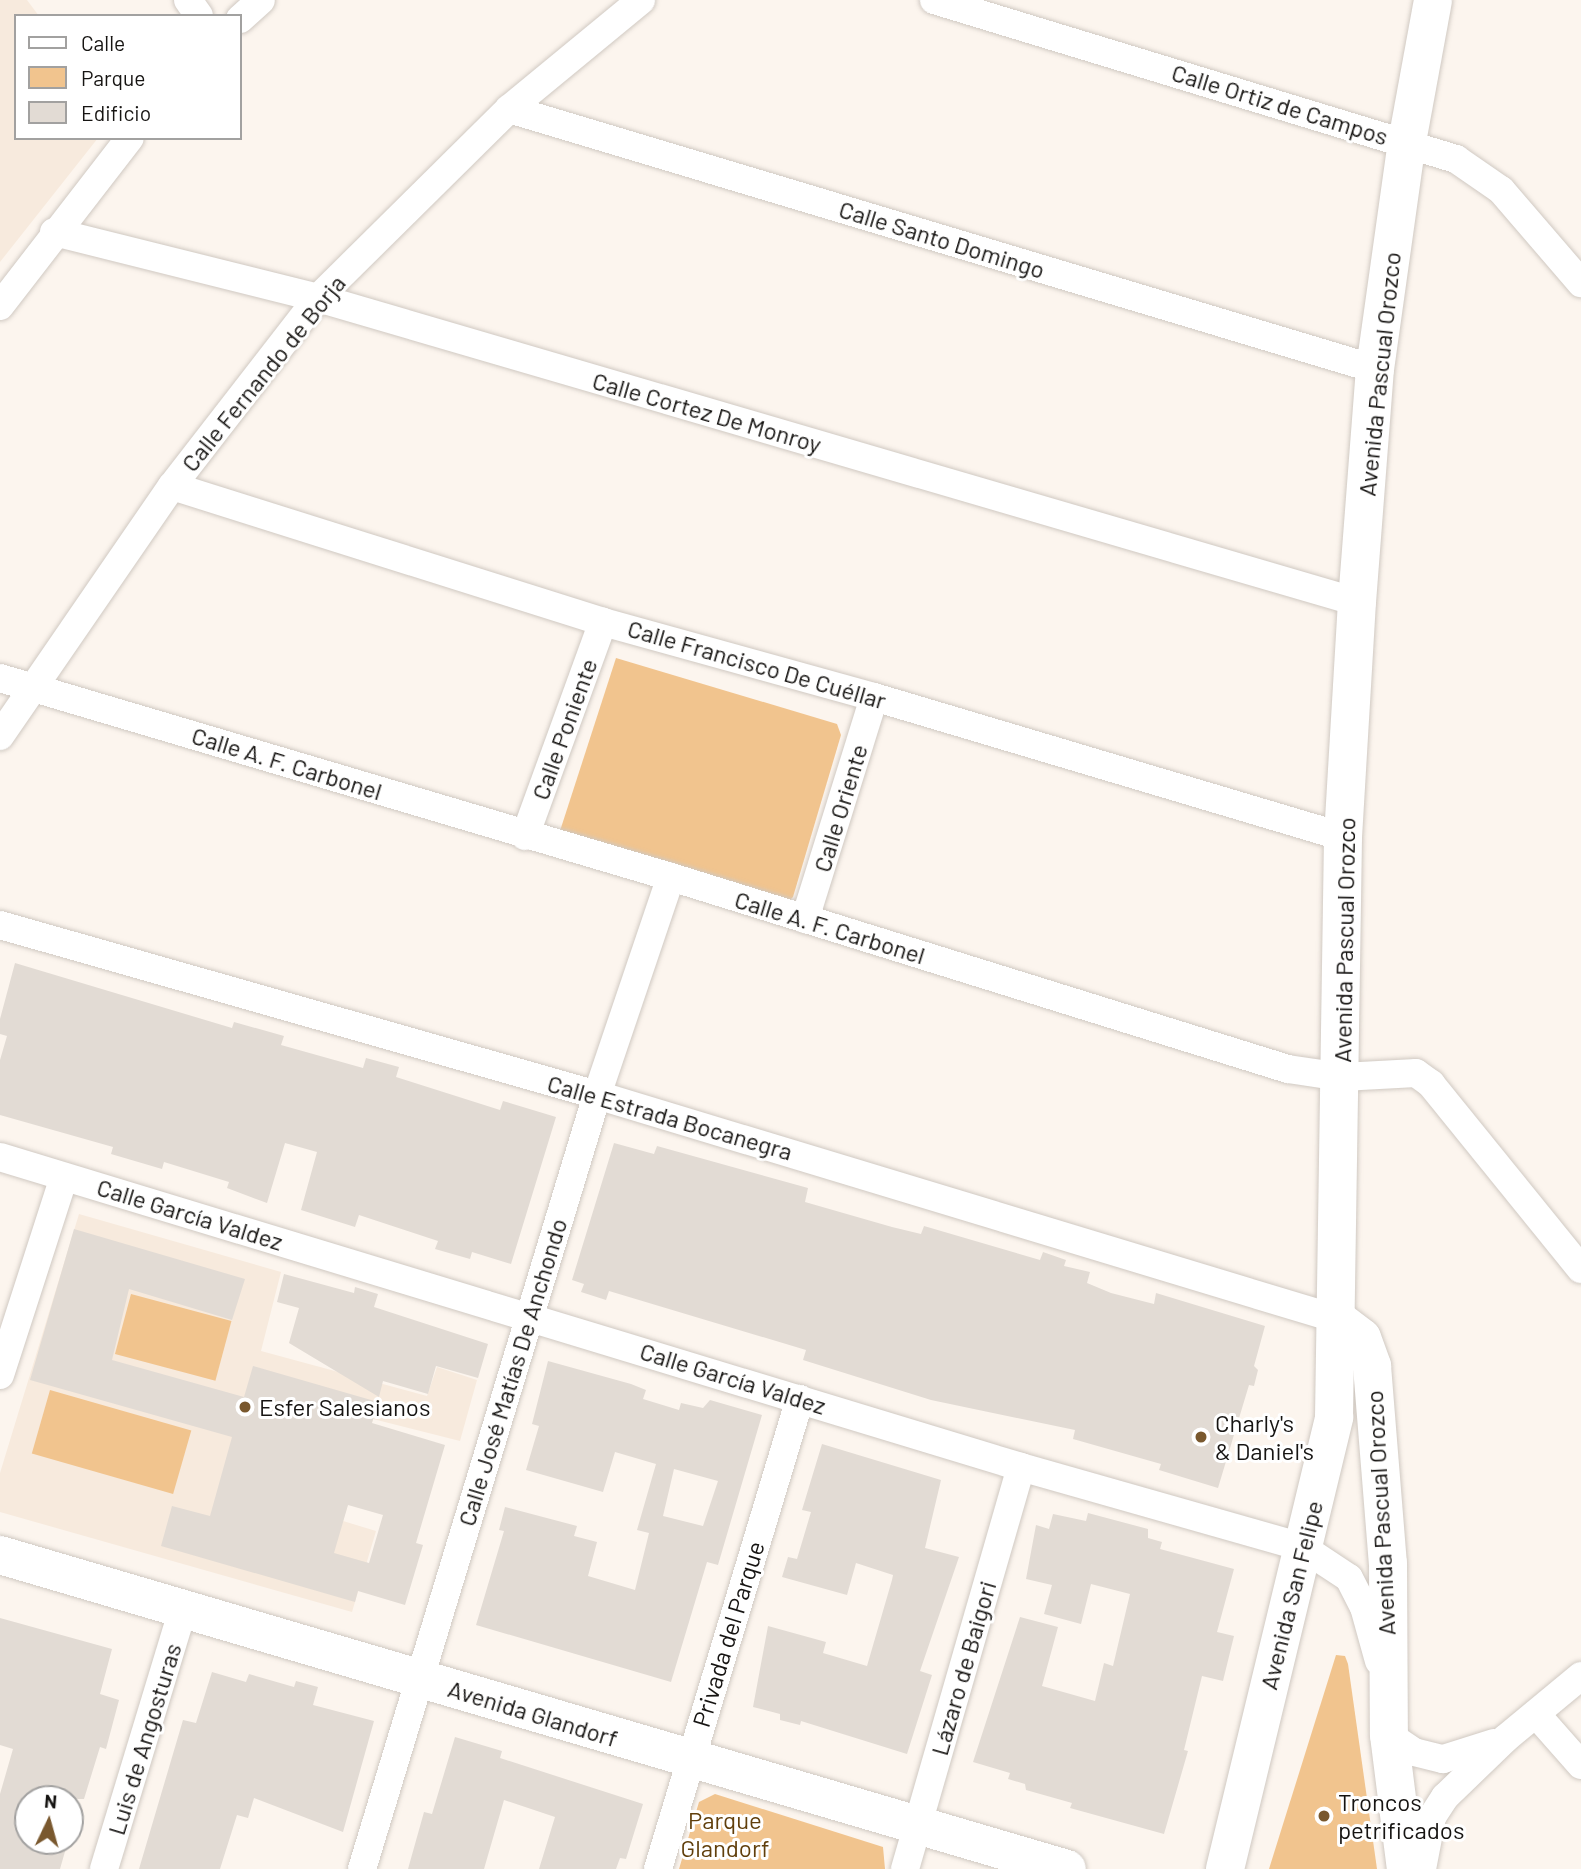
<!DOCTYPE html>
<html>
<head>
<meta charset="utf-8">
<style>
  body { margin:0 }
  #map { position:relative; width:1581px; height:1869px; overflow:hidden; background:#fcf5ee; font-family:Barlow,sans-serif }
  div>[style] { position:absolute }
  .built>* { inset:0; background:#f7eadd }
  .green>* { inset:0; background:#f1c48e; transform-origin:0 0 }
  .building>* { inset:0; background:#e2dbd4 }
  .roads { filter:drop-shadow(0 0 2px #d0c9c2) drop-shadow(0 0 2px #d0c9c2) }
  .street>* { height:28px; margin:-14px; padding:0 14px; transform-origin:14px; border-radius:14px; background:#fff }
  .secondary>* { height:38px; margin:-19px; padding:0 19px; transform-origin:19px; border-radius:19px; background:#fff }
  .dots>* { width:19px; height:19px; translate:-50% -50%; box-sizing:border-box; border:4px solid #fff; border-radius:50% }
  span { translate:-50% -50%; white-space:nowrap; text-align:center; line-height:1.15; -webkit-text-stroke:6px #fff; paint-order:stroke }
  .street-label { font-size:24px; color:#161412 }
  .poi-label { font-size:24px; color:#161412 }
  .left { translate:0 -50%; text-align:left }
  .park-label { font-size:24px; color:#613f0c }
  .legend { position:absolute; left:14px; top:14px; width:228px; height:126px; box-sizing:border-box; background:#fff; border:2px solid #a2a1a0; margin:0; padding:9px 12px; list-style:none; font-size:21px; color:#161412 }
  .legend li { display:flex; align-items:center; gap:14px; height:35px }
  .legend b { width:35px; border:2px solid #a2a1a0 }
  .north { position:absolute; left:14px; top:1785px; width:70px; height:70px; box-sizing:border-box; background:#fff; border:2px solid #a2a1a0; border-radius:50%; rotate:5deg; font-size:19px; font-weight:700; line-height:28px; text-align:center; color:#161412 }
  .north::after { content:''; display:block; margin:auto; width:24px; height:32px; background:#79582e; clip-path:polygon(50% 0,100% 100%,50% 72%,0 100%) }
</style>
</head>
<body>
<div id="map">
  <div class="built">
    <i style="clip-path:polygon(0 0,27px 0,39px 16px,16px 16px,16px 138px,98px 138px,0 262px)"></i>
    <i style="clip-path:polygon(79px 1214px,281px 1272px,261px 1351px,427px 1396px,437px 1367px,477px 1380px,460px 1441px,373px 1419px,343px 1521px,376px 1531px,352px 1612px,0 1512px,0 1473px)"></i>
  </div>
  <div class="green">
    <i style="clip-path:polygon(616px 658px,837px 724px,841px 735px,793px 897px,786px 904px,559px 834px)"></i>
    <i style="left:131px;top:1294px;width:104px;height:62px;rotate:15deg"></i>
    <i style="left:50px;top:1390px;width:147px;height:66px;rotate:16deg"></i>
    <i style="clip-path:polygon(1336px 1655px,1345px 1656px,1348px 1664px,1377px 1869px,1269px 1869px)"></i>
    <i style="clip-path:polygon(715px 1794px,883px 1847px,885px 1869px,679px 1869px,699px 1802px)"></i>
  </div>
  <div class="building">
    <i style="clip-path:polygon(15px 963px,232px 1028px,234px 1022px,284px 1036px,281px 1045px,363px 1068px,366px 1058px,399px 1067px,396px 1077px,500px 1110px,503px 1101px,556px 1117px,511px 1264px,472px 1252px,470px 1259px,435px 1249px,438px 1241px,359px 1215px,355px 1227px,301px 1210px,317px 1152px,285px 1143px,267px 1203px,227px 1188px,229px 1182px,164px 1162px,162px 1169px,111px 1154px,113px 1147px,0 1115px,0 1060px,7px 1036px,0 1034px,0 1019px)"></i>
    <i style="clip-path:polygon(614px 1143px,654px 1154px,657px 1146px,808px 1188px,805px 1202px,892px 1227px,921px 1234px,924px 1226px,1040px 1260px,1043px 1252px,1066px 1260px,1064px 1266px,1090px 1272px,1087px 1283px,1111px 1293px,1154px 1304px,1156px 1293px,1265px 1326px,1254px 1366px,1258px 1370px,1254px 1386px,1249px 1385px,1218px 1488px,1159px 1470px,1161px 1464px,1073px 1439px,1075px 1430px,931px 1400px,803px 1360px,806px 1350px,609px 1291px,606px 1300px,581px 1292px,584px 1284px,572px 1280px)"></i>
    <i style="clip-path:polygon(evenodd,74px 1229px,245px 1279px,232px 1320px,129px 1289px,112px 1360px,244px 1397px,253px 1366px,378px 1402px,372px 1423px,445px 1445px,416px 1543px,423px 1545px,405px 1605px,358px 1591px,355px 1602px,161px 1546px,172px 1506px,210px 1516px,232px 1437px,30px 1380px,74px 1229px,348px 1505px,383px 1515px,369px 1563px,334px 1553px,348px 1505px)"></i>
    <i style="clip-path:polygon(284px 1274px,354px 1293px,355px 1287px,378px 1294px,374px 1307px,488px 1344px,478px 1378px,436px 1366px,428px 1394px,383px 1381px,379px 1397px,289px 1343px,299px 1308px,277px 1302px)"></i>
    <i style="clip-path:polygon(evenodd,548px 1361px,631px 1384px,646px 1390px,643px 1399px,679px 1410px,681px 1403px,703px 1408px,710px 1400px,762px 1415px,718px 1565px,707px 1562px,671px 1682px,476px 1625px,504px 1531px,499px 1530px,505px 1507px,577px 1526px,574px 1536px,597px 1542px,588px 1576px,635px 1590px,649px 1533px,637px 1530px,656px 1464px,615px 1452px,603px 1492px,526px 1470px,539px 1426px,532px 1424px,548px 1361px,674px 1469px,718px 1481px,703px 1526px,663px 1516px,674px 1469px)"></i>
    <i style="clip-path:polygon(822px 1444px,941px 1480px,925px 1548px,959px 1557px,920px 1671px,932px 1675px,907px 1754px,801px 1721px,800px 1725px,780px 1720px,780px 1714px,753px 1707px,768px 1626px,826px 1642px,823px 1653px,867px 1666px,892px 1580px,893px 1575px,856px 1563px,847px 1595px,782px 1577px,788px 1557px,797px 1559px,811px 1512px,802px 1510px)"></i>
    <i style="clip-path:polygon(1088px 1513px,1148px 1529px,1148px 1538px,1162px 1542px,1160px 1549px,1234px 1569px,1217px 1632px,1234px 1636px,1223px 1681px,1202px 1676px,1184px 1750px,1188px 1751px,1164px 1834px,1070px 1808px,1072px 1803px,1026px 1790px,1025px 1784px,1008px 1779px,1010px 1773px,973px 1762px,1020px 1617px,1058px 1627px,1042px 1686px,1095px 1701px,1104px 1663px,1113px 1666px,1130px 1594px,1091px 1584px,1081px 1624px,1044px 1614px,1052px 1585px,1026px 1579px,1036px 1525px,1049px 1529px,1053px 1514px,1086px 1521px)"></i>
    <i style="clip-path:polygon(0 1618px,112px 1649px,100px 1694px,119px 1700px,106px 1749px,100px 1747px,84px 1799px,28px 1799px,28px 1841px,68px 1841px,60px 1869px,0 1869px,0 1794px,13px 1749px,0 1745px)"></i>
    <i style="clip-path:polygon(212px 1672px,246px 1682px,249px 1674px,294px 1687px,296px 1681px,318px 1687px,313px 1705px,374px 1721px,343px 1832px,254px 1798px,248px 1818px,237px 1815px,220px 1869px,139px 1869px,183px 1720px,196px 1723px)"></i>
    <i style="clip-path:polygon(455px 1737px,502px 1751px,500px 1758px,643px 1804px,626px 1859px,620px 1858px,616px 1869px,539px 1869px,555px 1817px,504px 1800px,484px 1869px,408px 1869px,424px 1812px,432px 1814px)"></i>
  </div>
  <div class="roads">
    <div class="street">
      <i style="left:188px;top:0;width:19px;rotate:55deg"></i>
      <i style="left:934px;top:0;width:546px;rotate:16.94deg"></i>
      <i style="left:1456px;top:159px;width:55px;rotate:34.6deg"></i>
      <i style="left:1501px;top:190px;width:123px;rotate:49.3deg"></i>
      <i style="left:240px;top:19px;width:28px;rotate:-42deg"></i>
      <i style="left:509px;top:109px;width:904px;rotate:16.71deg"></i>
      <i style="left:54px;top:232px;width:272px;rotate:14deg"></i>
      <i style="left:318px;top:298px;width:1083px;rotate:16.31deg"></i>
      <i style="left:0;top:306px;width:212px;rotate:-52.3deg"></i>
      <i style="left:172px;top:486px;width:452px;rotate:17.5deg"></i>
      <i style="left:603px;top:622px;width:281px;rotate:15.5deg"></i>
      <i style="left:874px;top:697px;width:489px;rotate:16.6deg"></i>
      <i style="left:0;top:678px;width:700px;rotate:16.52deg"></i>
      <i style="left:671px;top:877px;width:646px;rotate:17.29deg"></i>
      <i style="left:1288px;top:1069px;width:55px;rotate:8.4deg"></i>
      <i style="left:1342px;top:1077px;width:74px;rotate:-3.1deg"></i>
      <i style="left:1416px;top:1073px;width:19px;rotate:36deg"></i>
      <i style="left:1431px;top:1084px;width:238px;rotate:51deg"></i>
      <i style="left:0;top:736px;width:303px;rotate:-55.5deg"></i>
      <i style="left:172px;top:486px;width:238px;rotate:-52.2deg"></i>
      <i style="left:318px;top:298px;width:269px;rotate:-44.7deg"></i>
      <i style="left:509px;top:109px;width:171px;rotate:-39.5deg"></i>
      <i style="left:525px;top:836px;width:228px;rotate:-70deg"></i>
      <i style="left:805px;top:919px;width:232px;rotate:-72.7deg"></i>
      <i style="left:0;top:925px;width:621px;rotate:15.89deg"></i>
      <i style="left:597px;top:1095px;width:773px;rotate:16.84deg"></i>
      <i style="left:0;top:1157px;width:1067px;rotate:16.89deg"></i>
      <i style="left:1021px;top:1467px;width:292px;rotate:15.9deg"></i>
      <i style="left:1302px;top:1547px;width:56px;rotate:33.4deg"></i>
      <i style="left:1349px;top:1578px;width:33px;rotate:63deg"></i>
      <i style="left:1364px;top:1607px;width:56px;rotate:74.5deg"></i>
      <i style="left:0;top:1375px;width:208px;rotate:-72.1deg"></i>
      <i style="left:1536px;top:1714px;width:68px;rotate:48.6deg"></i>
      <i style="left:1389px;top:1735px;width:30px;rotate:34deg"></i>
      <i style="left:1414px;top:1752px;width:30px;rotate:14deg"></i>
      <i style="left:1443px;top:1759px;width:53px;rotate:-17.4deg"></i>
      <i style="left:104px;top:1869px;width:272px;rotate:-73.1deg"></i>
      <i style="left:362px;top:1869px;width:809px;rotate:-73.11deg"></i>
      <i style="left:597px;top:1095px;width:230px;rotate:-71.3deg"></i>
      <i style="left:658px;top:1869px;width:491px;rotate:-73.2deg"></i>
      <i style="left:905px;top:1869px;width:418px;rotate:-73.9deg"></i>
      <i style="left:1422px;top:1869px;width:53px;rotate:-79.1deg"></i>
      <i style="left:1432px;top:1817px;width:24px;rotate:-57deg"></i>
      <i style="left:1445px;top:1797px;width:85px;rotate:-44deg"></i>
      <i style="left:1506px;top:1738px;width:97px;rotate:-39.6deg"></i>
    </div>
    <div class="secondary">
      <i style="left:1337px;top:1319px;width:31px;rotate:37deg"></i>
      <i style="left:1362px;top:1338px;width:30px;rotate:70deg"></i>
      <i style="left:1372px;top:1366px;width:198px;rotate:85.4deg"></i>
      <i style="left:1388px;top:1563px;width:172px;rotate:89.7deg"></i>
      <i style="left:1389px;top:1735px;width:135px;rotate:82.8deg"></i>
      <i style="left:0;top:1555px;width:1112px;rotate:16.4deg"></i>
      <i style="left:1225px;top:1869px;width:465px;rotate:-76.4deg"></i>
      <i style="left:1334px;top:1417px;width:580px;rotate:-89.11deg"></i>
      <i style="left:1343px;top:837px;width:235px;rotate:-86.6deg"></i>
      <i style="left:1357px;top:602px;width:234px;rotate:-85.6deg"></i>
      <i style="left:1375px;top:369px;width:229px;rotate:-82deg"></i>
      <i style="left:1407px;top:142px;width:144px;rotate:-79.6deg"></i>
    </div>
  </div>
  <div class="dots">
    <i style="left:245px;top:1407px;background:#79582e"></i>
    <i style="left:1201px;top:1437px;background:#79582e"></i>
    <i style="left:1324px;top:1816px;background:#79582e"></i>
  </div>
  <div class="street-label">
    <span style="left:1280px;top:104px;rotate:17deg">Calle Ortiz de Campos</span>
    <span style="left:942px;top:239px;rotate:17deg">Calle Santo Domingo</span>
    <span style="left:263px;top:373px;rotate:-51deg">Calle Fernando de Borja</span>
    <span style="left:1379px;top:374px;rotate:-84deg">Avenida Pascual Orozco</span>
    <span style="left:707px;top:412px;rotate:16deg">Calle Cortez De Monroy</span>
    <span style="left:757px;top:664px;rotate:16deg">Calle Francisco De Cuéllar</span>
    <span style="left:564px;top:729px;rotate:-70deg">Calle Poniente</span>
    <span style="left:287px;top:763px;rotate:17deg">Calle A. F. Carbonel</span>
    <span style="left:840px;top:808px;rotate:-73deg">Calle Oriente</span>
    <span style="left:830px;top:927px;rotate:17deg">Calle A. F. Carbonel</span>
    <span style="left:1344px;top:940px;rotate:-89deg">Avenida Pascual Orozco</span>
    <span style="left:670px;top:1117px;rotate:16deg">Calle Estrada Bocanegra</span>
    <span style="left:190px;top:1214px;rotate:17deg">Calle García Valdez</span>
    <span style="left:512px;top:1372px;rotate:-73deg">Calle José Matías De Anchondo</span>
    <span style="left:733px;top:1378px;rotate:17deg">Calle García Valdez</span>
    <span style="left:1380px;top:1513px;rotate:-93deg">Avenida Pascual Orozco</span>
    <span style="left:1291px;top:1595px;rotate:-76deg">Avenida San Felipe</span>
    <span style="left:728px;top:1634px;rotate:-73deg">Privada del Parque</span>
    <span style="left:963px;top:1668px;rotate:-74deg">Lázaro de Baigori</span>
    <span style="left:533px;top:1713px;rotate:17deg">Avenida Glandorf</span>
    <span style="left:144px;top:1739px;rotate:-73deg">Luis de Angosturas</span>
  </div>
  <div class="poi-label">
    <span class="left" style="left:259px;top:1407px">Esfer Salesianos</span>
    <span class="left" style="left:1215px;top:1437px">Charly's<br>&amp; Daniel's</span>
    <span class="left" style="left:1338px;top:1816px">Troncos<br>petrificados</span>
  </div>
  <div class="park-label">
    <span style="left:725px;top:1834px">Parque<br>Glandorf</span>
  </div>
  <ul class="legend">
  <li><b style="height:9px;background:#fff"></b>Calle</li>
  <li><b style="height:19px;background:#f1c48e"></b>Parque</li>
  <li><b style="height:19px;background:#e2dbd4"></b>Edificio</li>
  </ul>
  <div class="north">N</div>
</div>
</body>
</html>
